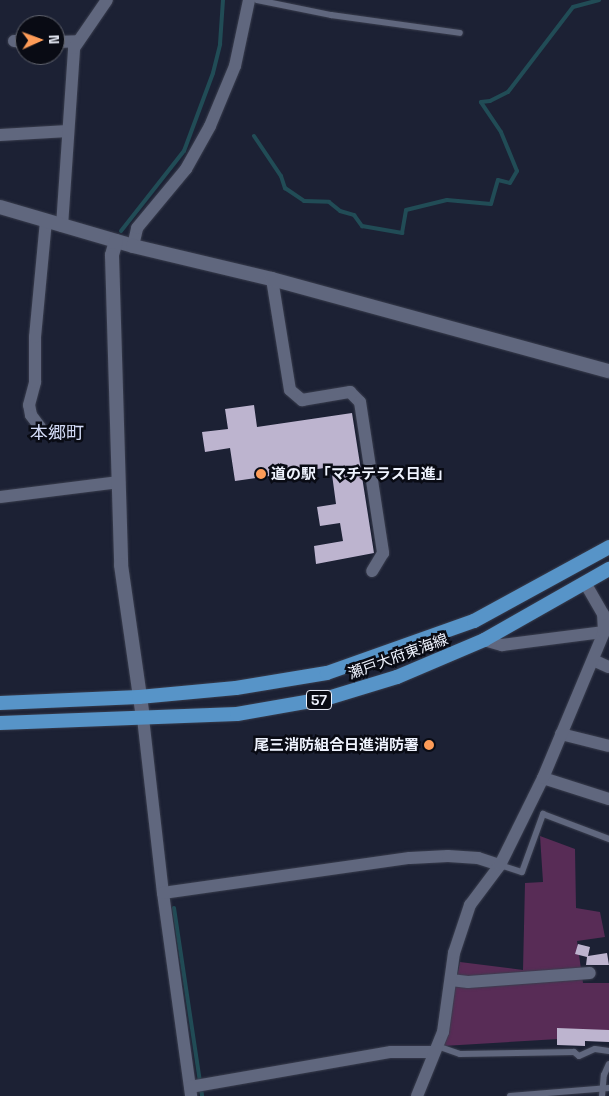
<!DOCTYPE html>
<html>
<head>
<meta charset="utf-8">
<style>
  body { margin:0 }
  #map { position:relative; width:609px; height:1096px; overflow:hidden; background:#1c2134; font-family:"Space Grotesk","Noto Sans JP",sans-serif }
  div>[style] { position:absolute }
  .green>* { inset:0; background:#582c56 }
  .stream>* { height:4px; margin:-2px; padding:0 2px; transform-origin:2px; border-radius:2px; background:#214c56 }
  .building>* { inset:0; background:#bdb4cf }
  .roads { filter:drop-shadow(0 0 1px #393d4d) drop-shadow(0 0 1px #393d4d) }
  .service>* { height:6px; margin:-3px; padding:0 3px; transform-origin:3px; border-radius:3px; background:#60677e }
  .minor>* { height:12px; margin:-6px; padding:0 6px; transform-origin:6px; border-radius:6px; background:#60677e }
  .tertiary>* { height:14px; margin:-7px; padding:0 7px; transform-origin:7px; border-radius:7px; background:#60677e }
  .primary>* { height:14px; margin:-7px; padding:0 7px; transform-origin:7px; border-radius:7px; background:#5794c8 }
  .dots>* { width:14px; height:14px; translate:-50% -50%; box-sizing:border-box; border:2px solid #090b14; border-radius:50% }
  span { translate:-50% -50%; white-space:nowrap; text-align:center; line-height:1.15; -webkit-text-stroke:5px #090b14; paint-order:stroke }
  .shield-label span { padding:1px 4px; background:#090b14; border:1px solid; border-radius:4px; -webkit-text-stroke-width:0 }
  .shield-label { font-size:14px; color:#eff3fe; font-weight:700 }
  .poi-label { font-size:15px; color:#eff3fe; font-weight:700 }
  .left { translate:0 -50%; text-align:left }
  .right { translate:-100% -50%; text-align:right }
  .street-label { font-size:15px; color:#eff3fe }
  .quarter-label { font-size:18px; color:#d3dbf6 }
  .north { position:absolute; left:15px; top:15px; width:50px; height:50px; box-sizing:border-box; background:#090b14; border:1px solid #656872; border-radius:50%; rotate:88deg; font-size:14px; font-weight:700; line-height:20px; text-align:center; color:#eff3fe }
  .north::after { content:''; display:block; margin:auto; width:18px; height:22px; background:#fe9c58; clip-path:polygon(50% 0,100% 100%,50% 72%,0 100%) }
</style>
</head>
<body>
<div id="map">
  <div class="green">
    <i style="clip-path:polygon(540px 836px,575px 849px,576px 908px,600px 912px,605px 937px,577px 941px,583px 983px,609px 983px,609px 1036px,443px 1046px,460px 962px,523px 970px,525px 883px,543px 882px)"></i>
  </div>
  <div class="stream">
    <i style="left:254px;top:136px;width:48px;rotate:56deg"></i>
    <i style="left:281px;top:176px;width:13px;rotate:72deg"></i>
    <i style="left:285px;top:188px;width:23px;rotate:34deg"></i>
    <i style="left:304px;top:201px;width:25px;rotate:2deg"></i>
    <i style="left:329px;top:202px;width:14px;rotate:39deg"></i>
    <i style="left:340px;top:211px;width:15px;rotate:16deg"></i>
    <i style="left:354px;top:215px;width:14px;rotate:54deg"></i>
    <i style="left:362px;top:226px;width:41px;rotate:9.9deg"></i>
    <i style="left:402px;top:233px;width:23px;rotate:-80deg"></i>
    <i style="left:406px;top:210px;width:42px;rotate:-13.7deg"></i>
    <i style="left:447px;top:200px;width:44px;rotate:5.2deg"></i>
    <i style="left:491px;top:204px;width:25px;rotate:-74deg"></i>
    <i style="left:498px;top:180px;width:12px;rotate:14deg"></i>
    <i style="left:510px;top:183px;width:14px;rotate:-60deg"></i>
    <i style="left:517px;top:171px;width:42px;rotate:-112.3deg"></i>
    <i style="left:501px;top:132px;width:36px;rotate:-124deg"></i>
    <i style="left:481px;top:102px;width:9px;rotate:-6deg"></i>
    <i style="left:490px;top:101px;width:20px;rotate:-27deg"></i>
    <i style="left:508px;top:92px;width:107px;rotate:-52.6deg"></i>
    <i style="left:573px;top:7px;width:27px;rotate:-15deg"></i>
    <i style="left:121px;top:231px;width:102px;rotate:-51.8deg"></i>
    <i style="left:184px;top:151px;width:83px;rotate:-69.6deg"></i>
    <i style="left:213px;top:73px;width:30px;rotate:-76deg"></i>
    <i style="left:220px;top:44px;width:44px;rotate:-86.1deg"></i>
    <i style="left:174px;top:908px;width:190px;rotate:81.5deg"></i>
  </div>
  <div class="building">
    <i style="clip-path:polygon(254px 405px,257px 427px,352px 413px,374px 553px,316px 564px,314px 546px,343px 541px,340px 523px,320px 526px,317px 507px,336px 504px,331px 467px,235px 481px,230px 448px,205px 452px,202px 432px,228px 429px,225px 409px)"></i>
    <i style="clip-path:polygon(578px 944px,590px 947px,588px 956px,607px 953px,609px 965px,586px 965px,587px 957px,575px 954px)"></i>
    <i style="clip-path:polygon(557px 1028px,609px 1030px,609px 1042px,585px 1041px,585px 1046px,557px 1045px)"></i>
  </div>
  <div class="roads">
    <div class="service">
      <i style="left:257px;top:0;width:76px;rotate:11.5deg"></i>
      <i style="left:331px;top:15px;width:130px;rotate:7.9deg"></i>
      <i style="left:500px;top:865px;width:23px;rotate:18deg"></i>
      <i style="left:522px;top:872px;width:62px;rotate:-70.1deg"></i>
      <i style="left:543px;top:814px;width:71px;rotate:20.7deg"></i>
      <i style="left:437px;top:1046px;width:24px;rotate:19deg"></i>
      <i style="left:460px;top:1054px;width:114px;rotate:-1deg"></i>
      <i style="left:574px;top:1052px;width:6px;rotate:39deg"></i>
      <i style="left:579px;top:1056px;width:17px;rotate:-24deg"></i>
      <i style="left:595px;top:1049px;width:14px;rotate:8deg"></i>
      <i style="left:510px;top:1096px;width:99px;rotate:-4.6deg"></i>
      <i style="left:602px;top:1096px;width:21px;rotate:-85deg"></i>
      <i style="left:604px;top:1075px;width:12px;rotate:-66deg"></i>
    </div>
    <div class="minor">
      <i style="left:14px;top:41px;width:11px;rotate:5deg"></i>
      <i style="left:55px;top:42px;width:23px;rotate:-2deg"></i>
      <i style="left:0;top:135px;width:68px;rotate:-3.4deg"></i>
      <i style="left:62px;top:226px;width:178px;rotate:-86.1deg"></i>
      <i style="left:74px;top:48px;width:58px;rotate:-55.5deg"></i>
      <i style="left:133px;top:246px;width:18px;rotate:-77deg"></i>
      <i style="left:137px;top:228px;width:77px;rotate:-50.3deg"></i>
      <i style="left:186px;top:169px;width:49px;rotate:-60.8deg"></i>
      <i style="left:210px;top:126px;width:65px;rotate:-67.4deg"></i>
      <i style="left:235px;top:66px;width:67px;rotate:-78deg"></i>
      <i style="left:272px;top:279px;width:112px;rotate:80.8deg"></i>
      <i style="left:290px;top:390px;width:16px;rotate:40deg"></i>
      <i style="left:302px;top:400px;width:49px;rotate:-9.5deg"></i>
      <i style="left:350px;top:392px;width:14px;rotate:45deg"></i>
      <i style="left:360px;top:402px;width:153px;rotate:81.3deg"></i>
      <i style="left:383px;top:553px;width:21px;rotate:121deg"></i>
      <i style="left:40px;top:427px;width:15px;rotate:-127deg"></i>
      <i style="left:31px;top:415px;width:10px;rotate:-101deg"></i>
      <i style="left:29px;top:405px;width:24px;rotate:-75deg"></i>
      <i style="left:35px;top:382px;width:45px;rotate:-90deg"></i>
      <i style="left:35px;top:337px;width:117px;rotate:-84.6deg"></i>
      <i style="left:0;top:497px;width:120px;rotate:-7.2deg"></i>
      <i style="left:484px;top:640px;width:19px;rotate:16deg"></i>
      <i style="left:502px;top:645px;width:103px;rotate:-7.3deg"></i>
      <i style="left:593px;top:660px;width:17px;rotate:24deg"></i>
      <i style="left:143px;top:718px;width:176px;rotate:83.5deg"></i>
      <i style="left:163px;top:893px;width:205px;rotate:82.1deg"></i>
      <i style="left:561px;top:734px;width:49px;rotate:14deg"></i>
      <i style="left:543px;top:778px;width:69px;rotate:17.7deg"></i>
      <i style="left:163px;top:893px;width:249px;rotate:-8.1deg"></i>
      <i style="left:410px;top:858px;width:38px;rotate:-3deg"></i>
      <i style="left:448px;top:856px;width:30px;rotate:4deg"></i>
      <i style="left:478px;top:858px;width:23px;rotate:18deg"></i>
      <i style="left:451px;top:980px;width:17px;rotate:7deg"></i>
      <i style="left:468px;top:982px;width:122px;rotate:-4.2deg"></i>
      <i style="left:190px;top:1087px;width:204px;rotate:-9.9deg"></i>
      <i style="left:391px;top:1052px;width:43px"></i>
      <i style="left:417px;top:1096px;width:69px;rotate:-67.9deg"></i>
      <i style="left:443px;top:1032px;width:80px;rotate:-82.1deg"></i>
      <i style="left:454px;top:953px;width:51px;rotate:-71.6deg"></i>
      <i style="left:470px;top:905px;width:50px;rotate:-53.1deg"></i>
      <i style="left:500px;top:865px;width:97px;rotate:-63.7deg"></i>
      <i style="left:543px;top:778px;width:158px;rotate:-67.3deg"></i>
      <i style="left:604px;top:632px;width:18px;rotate:-93deg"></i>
      <i style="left:603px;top:614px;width:36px;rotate:-120deg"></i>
    </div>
    <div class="tertiary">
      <i style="left:0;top:207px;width:139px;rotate:16.3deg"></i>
      <i style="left:133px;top:246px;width:143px;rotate:13.4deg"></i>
      <i style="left:272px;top:279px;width:349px;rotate:15.3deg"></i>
      <i style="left:116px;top:241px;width:15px;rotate:106deg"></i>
      <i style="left:112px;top:255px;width:310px;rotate:88.3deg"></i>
      <i style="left:121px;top:565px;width:155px;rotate:81.8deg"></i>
    </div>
    <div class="primary">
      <i style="left:0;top:703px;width:139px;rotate:-2.5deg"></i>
      <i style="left:139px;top:697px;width:97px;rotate:-5.3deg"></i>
      <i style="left:236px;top:688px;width:92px;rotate:-9.4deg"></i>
      <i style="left:327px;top:673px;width:156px;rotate:-19.5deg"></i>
      <i style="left:474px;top:621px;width:154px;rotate:-28.7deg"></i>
      <i style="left:0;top:723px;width:237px;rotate:-2.2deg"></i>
      <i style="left:237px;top:714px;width:92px;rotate:-10deg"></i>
      <i style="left:328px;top:698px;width:72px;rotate:-16.9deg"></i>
      <i style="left:397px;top:677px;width:95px;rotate:-23deg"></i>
      <i style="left:484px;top:640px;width:144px;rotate:-29.6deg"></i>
    </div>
  </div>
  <div class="dots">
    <i style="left:261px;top:474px;background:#fe9c58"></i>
    <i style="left:429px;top:745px;background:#fe9c58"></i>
  </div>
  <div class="shield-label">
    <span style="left:319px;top:700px">57</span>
  </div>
  <div class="poi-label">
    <span class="left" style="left:271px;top:474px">道の駅「マチテラス日進」</span>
    <span class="right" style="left:419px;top:745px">尾三消防組合日進消防署</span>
  </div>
  <div class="street-label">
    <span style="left:398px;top:656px;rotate:-20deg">瀬戸大府東海線</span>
  </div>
  <div class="quarter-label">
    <span style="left:57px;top:433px">本郷町</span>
  </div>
  <div class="north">N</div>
</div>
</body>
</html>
